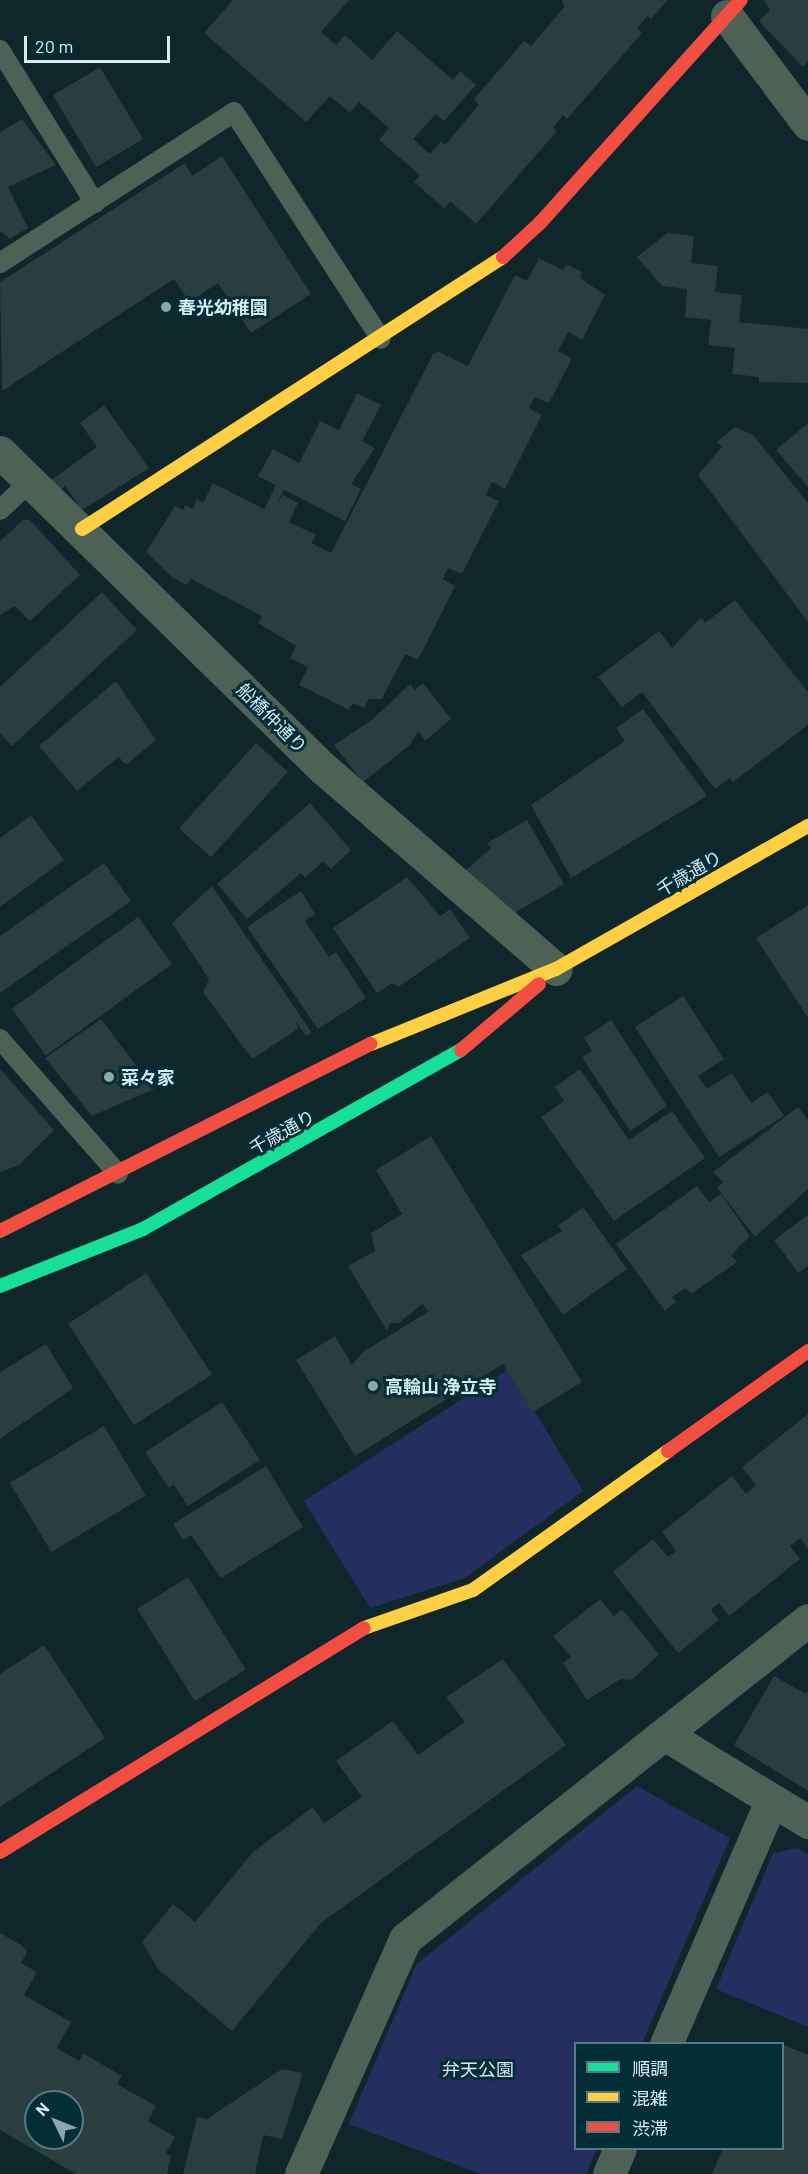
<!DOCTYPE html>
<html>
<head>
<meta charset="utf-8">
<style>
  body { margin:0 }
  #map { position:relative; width:808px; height:2174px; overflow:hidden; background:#0f262b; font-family:Barlow,"Noto Sans JP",sans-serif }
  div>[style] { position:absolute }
  .green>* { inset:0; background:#242f5f }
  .building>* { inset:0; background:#2a3d3f; transform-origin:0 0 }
  .lane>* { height:20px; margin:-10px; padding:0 10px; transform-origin:10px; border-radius:10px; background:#4d6156 }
  .street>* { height:33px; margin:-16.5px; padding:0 16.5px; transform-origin:16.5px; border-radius:16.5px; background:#4d6156 }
  .fast>* { height:14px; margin:-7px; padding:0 7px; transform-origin:7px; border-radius:7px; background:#16e098 }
  .slow>* { height:14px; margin:-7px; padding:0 7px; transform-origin:7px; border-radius:7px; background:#ffcf43 }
  .jam>* { height:14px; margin:-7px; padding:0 7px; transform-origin:7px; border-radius:7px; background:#f24e42 }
  .dots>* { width:16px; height:16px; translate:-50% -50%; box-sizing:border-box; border:3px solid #042e36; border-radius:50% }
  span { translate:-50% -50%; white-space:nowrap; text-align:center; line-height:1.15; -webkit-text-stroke:6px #042e36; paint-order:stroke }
  .poi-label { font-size:18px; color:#d3edf3; font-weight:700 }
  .left { translate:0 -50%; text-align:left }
  .street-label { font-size:18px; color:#d3edf3 }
  .park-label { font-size:18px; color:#dae1f7 }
  .legend { position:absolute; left:574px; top:2042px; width:210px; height:108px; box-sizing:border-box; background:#042e36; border:2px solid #577a82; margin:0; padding:8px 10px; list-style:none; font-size:18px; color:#d3edf3 }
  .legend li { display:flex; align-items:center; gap:12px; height:30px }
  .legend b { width:30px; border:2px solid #577a82 }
  .north { position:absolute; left:24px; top:2090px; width:60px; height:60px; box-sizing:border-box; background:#042e36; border:2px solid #577a82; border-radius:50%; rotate:313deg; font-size:16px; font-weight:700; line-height:24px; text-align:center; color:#d3edf3 }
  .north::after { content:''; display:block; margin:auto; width:21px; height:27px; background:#8ea7ad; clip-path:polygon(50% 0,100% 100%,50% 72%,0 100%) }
  .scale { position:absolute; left:24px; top:36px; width:146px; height:27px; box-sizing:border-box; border:3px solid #d3edf3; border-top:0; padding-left:8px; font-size:18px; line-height:21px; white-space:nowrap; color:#d3edf3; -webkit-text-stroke:4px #042e36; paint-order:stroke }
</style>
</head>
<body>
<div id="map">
  <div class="green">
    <i style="clip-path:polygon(509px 1369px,583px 1491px,465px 1578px,370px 1608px,304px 1501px)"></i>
    <i style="clip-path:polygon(637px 1786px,730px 1838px,642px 2043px,576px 2044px,576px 2148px,597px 2149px,586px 2174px,481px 2174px,349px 2124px,416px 1965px)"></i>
    <i style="clip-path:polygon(797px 1848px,808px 1854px,808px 2027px,716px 1989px,773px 1853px)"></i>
  </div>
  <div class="building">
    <i style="clip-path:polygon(233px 0,349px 0,321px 32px,336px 45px,345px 35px,372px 60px,397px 31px,453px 80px,460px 71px,476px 85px,444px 121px,436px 114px,413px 139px,430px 154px,441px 141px,445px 145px,479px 105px,474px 99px,524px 41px,531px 46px,564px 7px,562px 0,668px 0,651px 19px,647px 16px,637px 28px,642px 33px,567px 119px,563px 115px,553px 127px,557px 131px,476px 224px,450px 201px,445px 209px,414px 182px,420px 175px,379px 140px,389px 128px,359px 102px,350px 113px,330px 96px,306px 122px,204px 33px)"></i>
    <i style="clip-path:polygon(764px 0,808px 0,808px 62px,803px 67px,759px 21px,770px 10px)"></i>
    <i style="left:100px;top:67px;width:84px;height:55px;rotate:59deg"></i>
    <i style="clip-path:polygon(22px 119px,56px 165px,8px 187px,28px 228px,10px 239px,0 231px,0 132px)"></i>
    <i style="clip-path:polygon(222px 156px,311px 294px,251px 333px,218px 283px,189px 302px,174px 279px,2px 391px,0 282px,185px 163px,192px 176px)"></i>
    <i style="clip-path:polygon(667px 233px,694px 236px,691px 263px,718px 266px,715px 292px,742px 295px,739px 322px,808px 329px,808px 383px,759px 382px,759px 377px,732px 374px,735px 348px,708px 345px,711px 320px,685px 317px,687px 289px,662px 286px,637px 257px)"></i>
    <i style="clip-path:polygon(539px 258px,563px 270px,566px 264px,582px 272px,580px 278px,605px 295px,582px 340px,568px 332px,558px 351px,572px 358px,549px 403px,535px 397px,529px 408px,542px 415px,505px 489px,492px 482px,486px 495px,499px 501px,462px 574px,448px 568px,443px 579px,455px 586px,418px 660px,405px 654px,382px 699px,369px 699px,364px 708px,353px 703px,349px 710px,299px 685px,308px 667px,290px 658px,296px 646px,258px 623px,262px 616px,191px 579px,187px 585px,173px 578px,146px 552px,175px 506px,183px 510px,186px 505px,193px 509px,197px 499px,203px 503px,213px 483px,264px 509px,276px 485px,258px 476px,273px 449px,299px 463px,320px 421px,339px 430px,357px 393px,381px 405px,362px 441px,375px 448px,351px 484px,361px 489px,345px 521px,284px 490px,277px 504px,283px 495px,298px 503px,289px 522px,316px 535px,311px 543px,331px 553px,433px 354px,439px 352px,468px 366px,515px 275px,527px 281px)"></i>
    <i style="clip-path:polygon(104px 405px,149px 468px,82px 510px,65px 486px,58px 492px,50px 481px,97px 447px,80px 423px)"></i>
    <i style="clip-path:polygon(808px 423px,808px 487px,776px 450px)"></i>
    <i style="clip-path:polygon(735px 427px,753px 435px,808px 503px,808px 622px,698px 475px,722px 447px,717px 442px)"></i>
    <i style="clip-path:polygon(23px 520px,30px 520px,80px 575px,30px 621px,15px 606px,0 615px,0 541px)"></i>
    <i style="clip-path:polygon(102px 592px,137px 630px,12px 746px,0 733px,0 687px)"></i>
    <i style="clip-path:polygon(735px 600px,808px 692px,808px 725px,733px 782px,730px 778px,715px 789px,642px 692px,622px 707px,598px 677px,659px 631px,672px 648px,701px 617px,705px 623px)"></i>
    <i style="clip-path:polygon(116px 681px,156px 740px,126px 765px,119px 757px,77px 791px,39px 746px)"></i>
    <i style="clip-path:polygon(423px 683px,451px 719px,425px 741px,418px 731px,410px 745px,363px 782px,334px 745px,373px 719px,410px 684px,415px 690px)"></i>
    <i style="clip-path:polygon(643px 709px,707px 796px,571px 878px,531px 805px,625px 741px,616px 728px)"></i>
    <i style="left:256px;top:743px;width:43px;height:115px;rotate:42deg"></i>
    <i style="clip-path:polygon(310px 803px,351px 850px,331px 869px,323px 861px,305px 878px,301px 873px,247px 919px,217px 884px)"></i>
    <i style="clip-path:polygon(31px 815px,64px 860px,0 907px,0 838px)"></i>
    <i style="clip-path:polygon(527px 820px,564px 884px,511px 915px,466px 870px,491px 848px,487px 843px)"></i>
    <i style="clip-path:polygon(104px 863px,131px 901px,0 993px,0 936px)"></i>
    <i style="clip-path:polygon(407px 877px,440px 916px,450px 909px,470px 938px,398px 987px,392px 983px,377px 993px,333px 928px)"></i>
    <i style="clip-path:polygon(212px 886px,312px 1033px,306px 1036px,295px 1020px,298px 1029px,252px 1059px,203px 992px,209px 979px,172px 923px)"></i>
    <i style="clip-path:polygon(301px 891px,315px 914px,305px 921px,329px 957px,336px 952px,366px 998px,318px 1029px,247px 927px)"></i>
    <i style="clip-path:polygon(808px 905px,808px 1018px,756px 938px)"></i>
    <i style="left:138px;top:917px;width:58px;height:156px;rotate:54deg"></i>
    <i style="clip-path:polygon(683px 996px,724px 1059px,698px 1076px,707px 1089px,732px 1073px,751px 1103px,768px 1092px,784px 1116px,719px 1157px,635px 1027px)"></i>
    <i style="clip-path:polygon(101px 1019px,154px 1089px,92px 1116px,45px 1058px)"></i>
    <i style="clip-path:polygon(611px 1020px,667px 1106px,630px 1131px,582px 1057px,592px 1051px,584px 1038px)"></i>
    <i style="clip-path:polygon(0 1069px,54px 1130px,19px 1165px,0 1172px)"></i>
    <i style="clip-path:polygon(580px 1069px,629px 1140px,672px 1111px,705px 1158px,614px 1221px,541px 1117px,564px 1101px,555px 1087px)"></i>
    <i style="clip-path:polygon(798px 1107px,808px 1120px,808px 1189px,755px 1237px,717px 1188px,723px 1182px,713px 1172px)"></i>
    <i style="clip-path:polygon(431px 1136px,582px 1382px,533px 1412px,503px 1364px,355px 1456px,296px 1360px,335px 1336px,352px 1365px,363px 1352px,429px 1311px,422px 1304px,399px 1323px,390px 1323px,387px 1331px,348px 1266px,375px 1251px,371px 1233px,402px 1214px,376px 1170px)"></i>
    <i style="clip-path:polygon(697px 1186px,709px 1202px,721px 1194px,750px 1236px,731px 1255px,737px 1262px,691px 1294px,686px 1288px,672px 1297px,676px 1302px,665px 1311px,616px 1244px)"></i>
    <i style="clip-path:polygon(583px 1207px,627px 1269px,563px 1315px,521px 1255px,562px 1231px,558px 1226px)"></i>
    <i style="clip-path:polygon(808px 1215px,808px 1266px,798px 1273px,774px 1240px)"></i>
    <i style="left:146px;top:1273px;width:121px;height:93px;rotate:57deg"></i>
    <i style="clip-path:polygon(46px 1344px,73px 1388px,0 1439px,0 1372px)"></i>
    <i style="clip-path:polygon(222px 1402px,260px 1460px,188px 1506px,174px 1485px,169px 1488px,145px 1452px)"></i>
    <i style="clip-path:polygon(808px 1414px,808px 1549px,800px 1538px,790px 1546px,800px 1559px,729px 1616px,719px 1603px,711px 1610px,719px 1620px,678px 1653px,613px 1572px,653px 1539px,668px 1557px,676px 1551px,662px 1532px,732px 1476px,746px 1494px,756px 1485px,742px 1467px)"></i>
    <i style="left:104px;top:1426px;width:81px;height:110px;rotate:59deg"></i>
    <i style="clip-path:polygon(266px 1466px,303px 1527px,221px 1578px,191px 1535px,183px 1540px,173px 1524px)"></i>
    <i style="left:188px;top:1577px;width:109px;height:60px;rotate:58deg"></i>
    <i style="clip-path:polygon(600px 1599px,614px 1616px,622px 1609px,659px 1654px,632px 1680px,621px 1679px,587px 1700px,563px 1663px,571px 1657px,553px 1636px)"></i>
    <i style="clip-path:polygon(44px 1645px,105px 1738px,0 1807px,0 1674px)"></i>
    <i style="clip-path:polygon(503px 1659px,566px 1745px,321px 1923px,232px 2031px,158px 1969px,142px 1942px,173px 1904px,195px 1922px,253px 1852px,313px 1807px,324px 1823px,362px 1797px,336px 1761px,393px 1721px,418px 1755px,465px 1722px,446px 1697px)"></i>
    <i style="clip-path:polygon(774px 1676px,806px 1694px,808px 1690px,808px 1791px,734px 1745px)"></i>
    <i style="clip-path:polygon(evenodd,0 1933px,23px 1946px,27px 1952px,21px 1963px,37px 1972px,24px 1995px,71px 2022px,57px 2048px,79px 2061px,83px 2053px,122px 2076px,117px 2084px,156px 2106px,148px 2121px,175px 2137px,166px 2153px,171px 2156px,167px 2174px,76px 2174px,0 2130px,0 1933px,36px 2102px,72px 2102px,72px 2138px,36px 2138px,36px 2102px)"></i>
    <i style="clip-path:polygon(782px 2044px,808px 2055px,808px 2174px,712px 2174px,723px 2148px,782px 2148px)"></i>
    <i style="clip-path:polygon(282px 2069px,303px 2073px,282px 2139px,263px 2135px,255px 2174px,183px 2174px,197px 2117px,207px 2119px)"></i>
  </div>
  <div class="lane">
    <i style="left:0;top:50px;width:180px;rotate:58.2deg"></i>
    <i style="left:0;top:263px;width:278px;rotate:-32.8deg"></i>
    <i style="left:234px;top:112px;width:270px;rotate:57.1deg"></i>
    <i style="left:0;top:510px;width:42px;rotate:-43.1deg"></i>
    <i style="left:0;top:1039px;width:179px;rotate:48.8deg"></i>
  </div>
  <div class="street">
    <i style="left:727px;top:16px;width:135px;rotate:53.1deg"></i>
    <i style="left:0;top:452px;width:453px;rotate:44.4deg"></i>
    <i style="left:324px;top:769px;width:306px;rotate:40.8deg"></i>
    <i style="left:666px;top:1735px;width:167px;rotate:31.5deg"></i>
    <i style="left:666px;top:2044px;width:265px;rotate:-66.6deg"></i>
    <i style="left:301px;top:2174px;width:257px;rotate:-66.1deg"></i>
    <i style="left:405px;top:1939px;width:514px;rotate:-38.36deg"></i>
    <i style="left:609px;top:2174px;width:28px;rotate:-67deg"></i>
  </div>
  <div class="fast">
    <i style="left:0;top:1286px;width:154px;rotate:-21.7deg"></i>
    <i style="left:143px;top:1229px;width:365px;rotate:-29.4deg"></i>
  </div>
  <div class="slow">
    <i style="left:82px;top:529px;width:501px;rotate:-32.87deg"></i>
    <i style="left:371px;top:1044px;width:200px;rotate:-22.1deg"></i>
    <i style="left:556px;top:969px;width:290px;rotate:-29.6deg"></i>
    <i style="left:364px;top:1628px;width:115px;rotate:-19.2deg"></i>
    <i style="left:473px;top:1590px;width:239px;rotate:-35.5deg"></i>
  </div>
  <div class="jam">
    <i style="left:503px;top:257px;width:50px;rotate:-42.6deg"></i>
    <i style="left:540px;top:223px;width:300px;rotate:-48deg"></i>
    <i style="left:461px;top:1050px;width:102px;rotate:-40.2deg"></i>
    <i style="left:0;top:1231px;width:415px;rotate:-26.8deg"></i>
    <i style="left:668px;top:1451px;width:172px;rotate:-35.5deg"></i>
    <i style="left:0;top:1852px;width:427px;rotate:-31.6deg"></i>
  </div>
  <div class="dots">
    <i style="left:166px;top:307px;background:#8ea7ad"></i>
    <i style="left:109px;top:1077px;background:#8ea7ad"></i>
    <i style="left:373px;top:1386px;background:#8ea7ad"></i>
  </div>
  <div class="poi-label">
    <span class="left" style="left:178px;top:307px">春光幼稚園</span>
    <span class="left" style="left:121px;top:1077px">菜々家</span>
    <span class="left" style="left:385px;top:1386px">高輪山 浄立寺</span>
  </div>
  <div class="street-label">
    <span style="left:272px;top:718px;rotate:45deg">船橋仲通り</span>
    <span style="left:689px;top:873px;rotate:-30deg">千歳通り</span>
    <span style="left:282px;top:1132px;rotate:-29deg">千歳通り</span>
  </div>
  <div class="park-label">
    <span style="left:478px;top:2069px">弁天公園</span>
  </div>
  <ul class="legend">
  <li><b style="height:8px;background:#16e098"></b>順調</li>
  <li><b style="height:8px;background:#ffcf43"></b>混雑</li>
  <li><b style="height:8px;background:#f24e42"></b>渋滞</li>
  </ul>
  <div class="north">N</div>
  <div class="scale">20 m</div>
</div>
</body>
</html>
